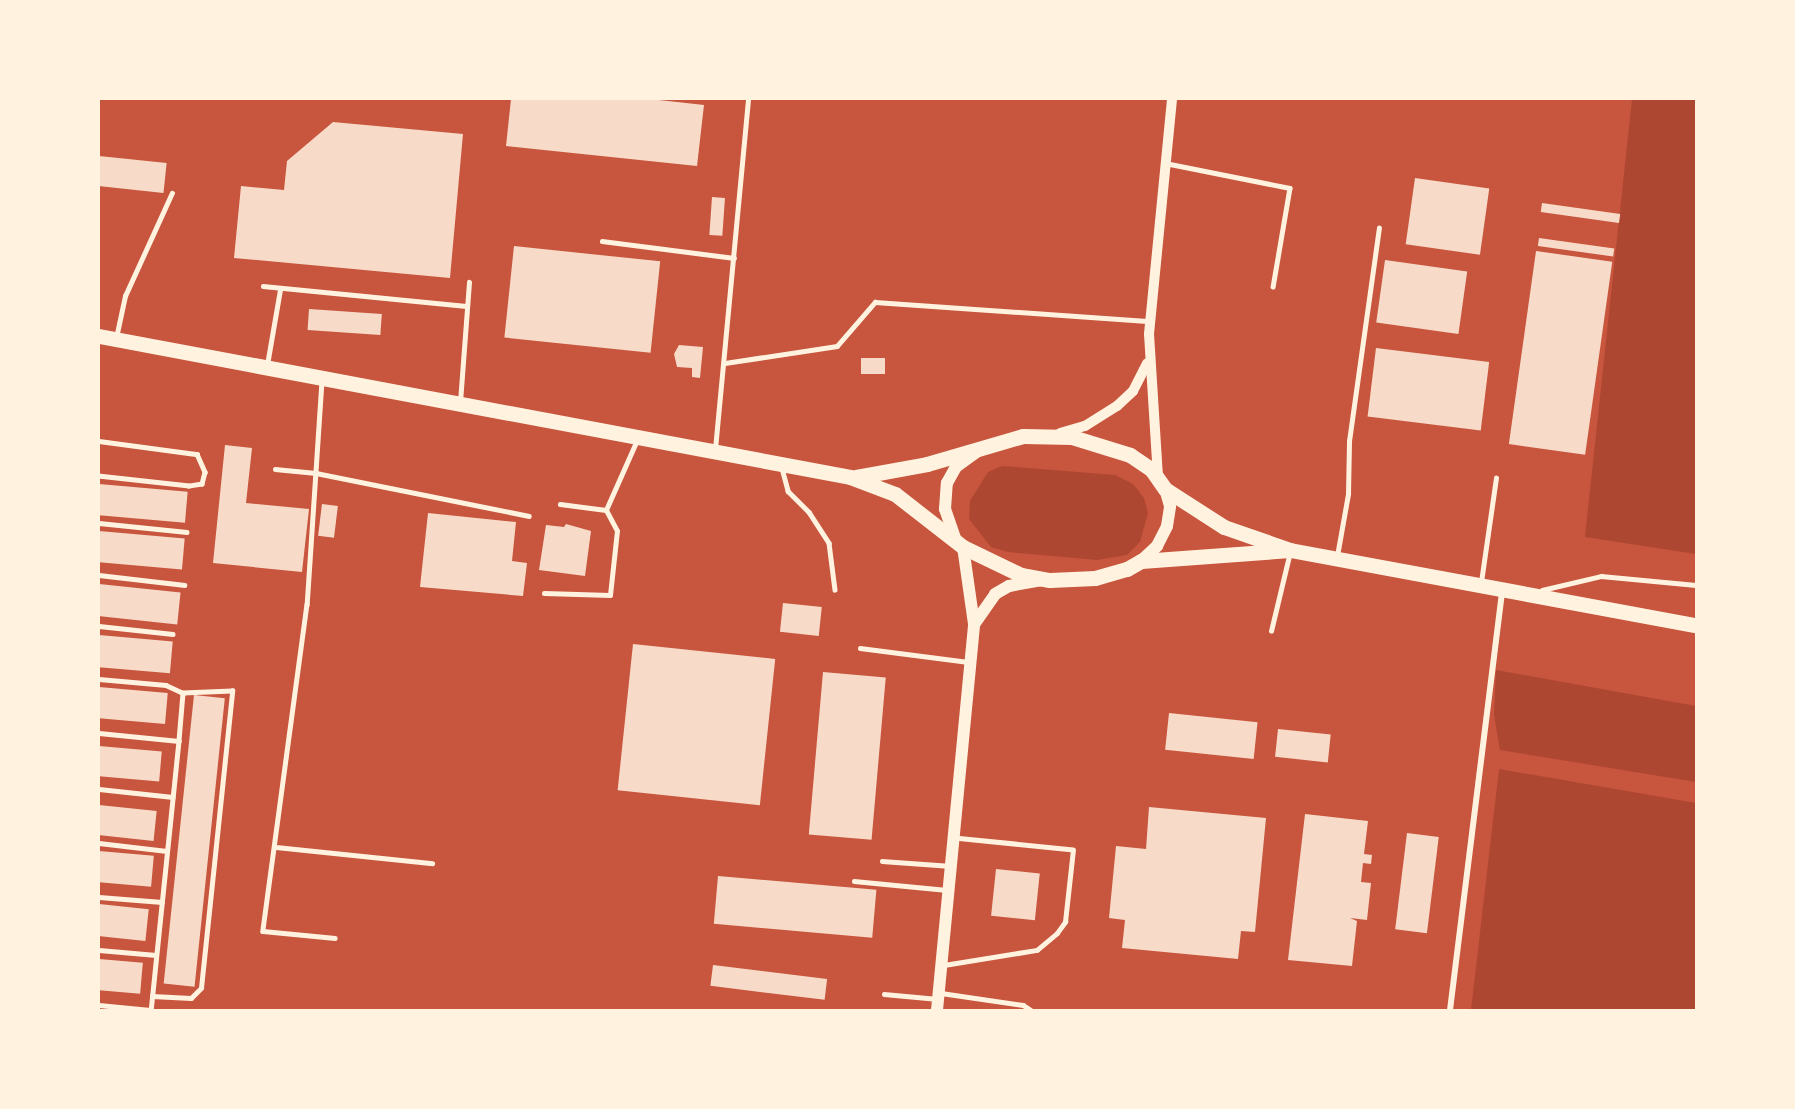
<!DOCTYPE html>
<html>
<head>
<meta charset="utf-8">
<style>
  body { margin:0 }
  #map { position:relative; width:1795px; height:1109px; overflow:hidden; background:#c8553d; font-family:"Fira Sans",sans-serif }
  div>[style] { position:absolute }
  .green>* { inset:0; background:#ae4732 }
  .building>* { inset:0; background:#f7dbc8; transform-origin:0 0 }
  .service>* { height:4.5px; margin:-2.25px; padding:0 2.25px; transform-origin:2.25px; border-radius:2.25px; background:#fff3e0 }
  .minor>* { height:6px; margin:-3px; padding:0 3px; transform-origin:3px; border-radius:3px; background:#fff3e0 }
  .tertiary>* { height:10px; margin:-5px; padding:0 5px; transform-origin:5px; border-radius:5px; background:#fff3e0 }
  .secondary>* { height:12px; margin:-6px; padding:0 6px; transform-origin:6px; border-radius:6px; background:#fff3e0 }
  .primary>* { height:15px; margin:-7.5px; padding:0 7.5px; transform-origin:7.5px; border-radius:7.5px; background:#fff3e0 }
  span { translate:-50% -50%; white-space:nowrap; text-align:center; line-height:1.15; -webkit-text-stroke:6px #fff3e0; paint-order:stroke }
  .frame { position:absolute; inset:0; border:100px solid #fff3e0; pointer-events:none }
</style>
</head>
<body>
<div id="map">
  <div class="green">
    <i style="clip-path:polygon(1632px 99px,1696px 99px,1696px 554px,1585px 537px)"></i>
    <i style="clip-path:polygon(1002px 466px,1115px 475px,1133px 484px,1144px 498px,1148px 513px,1140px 542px,1127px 555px,1097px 560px,1008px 552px,991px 547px,969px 519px,970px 501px,988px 472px)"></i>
    <i style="clip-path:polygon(1496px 670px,1696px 706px,1696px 782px,1500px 750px,1494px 715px)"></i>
    <i style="clip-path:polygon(1499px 769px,1696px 803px,1696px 1010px,1471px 1010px)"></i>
  </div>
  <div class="building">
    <i style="clip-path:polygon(511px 99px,650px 99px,704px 105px,697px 166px,506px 146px)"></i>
    <i style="clip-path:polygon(333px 122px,463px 134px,450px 278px,234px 258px,241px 186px,284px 190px,287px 161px)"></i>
    <i style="left:99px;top:156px;width:68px;height:30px;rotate:6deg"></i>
    <i style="left:1415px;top:178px;width:75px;height:67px;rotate:8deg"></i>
    <i style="left:712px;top:197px;width:13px;height:38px;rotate:4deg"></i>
    <i style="left:1542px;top:203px;width:79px;height:9px;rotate:8deg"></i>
    <i style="left:1539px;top:238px;width:76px;height:8px;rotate:8deg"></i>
    <i style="left:514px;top:246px;width:147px;height:92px;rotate:6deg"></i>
    <i style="left:1536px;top:251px;width:77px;height:195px;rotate:8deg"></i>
    <i style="left:1385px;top:260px;width:83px;height:63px;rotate:8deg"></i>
    <i style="left:309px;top:309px;width:73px;height:21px;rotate:4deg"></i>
    <i style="clip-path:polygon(679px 345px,703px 347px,700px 378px,692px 377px,692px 368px,677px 367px,674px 354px)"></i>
    <i style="left:1376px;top:348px;width:114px;height:69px;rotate:7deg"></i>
    <i style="left:861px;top:358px;width:24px;height:16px"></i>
    <i style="clip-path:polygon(225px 445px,252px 448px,246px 503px,309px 509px,302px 572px,213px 563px)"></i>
    <i style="left:99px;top:484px;width:89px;height:31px;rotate:5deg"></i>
    <i style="left:322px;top:504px;width:16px;height:32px;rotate:7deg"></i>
    <i style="clip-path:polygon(428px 513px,516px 522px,512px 561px,527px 563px,523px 596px,420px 587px)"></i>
    <i style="clip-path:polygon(566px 524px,591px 531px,585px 576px,539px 570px,546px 525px,564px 527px)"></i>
    <i style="left:99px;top:531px;width:86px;height:31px;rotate:5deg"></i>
    <i style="left:99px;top:584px;width:82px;height:32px;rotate:6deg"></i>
    <i style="left:783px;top:603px;width:39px;height:29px;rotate:6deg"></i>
    <i style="left:99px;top:635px;width:74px;height:32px;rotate:5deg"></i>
    <i style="left:633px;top:644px;width:143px;height:147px;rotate:6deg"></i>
    <i style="left:823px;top:672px;width:63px;height:163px;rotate:5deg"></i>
    <i style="left:99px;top:687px;width:69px;height:31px;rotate:5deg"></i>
    <i style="left:194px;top:695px;width:31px;height:290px;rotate:6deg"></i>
    <i style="left:1169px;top:713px;width:89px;height:37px;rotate:6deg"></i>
    <i style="left:1278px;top:729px;width:53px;height:28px;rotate:6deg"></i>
    <i style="left:99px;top:746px;width:63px;height:30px;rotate:5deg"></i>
    <i style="left:99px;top:805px;width:58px;height:30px;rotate:6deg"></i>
    <i style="clip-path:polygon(1149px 807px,1266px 818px,1255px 932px,1241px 931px,1238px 959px,1122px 948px,1125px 920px,1109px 918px,1116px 846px,1146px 849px)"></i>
    <i style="clip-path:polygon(1305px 814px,1368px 821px,1364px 854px,1372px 855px,1371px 864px,1363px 863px,1361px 882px,1371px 883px,1367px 920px,1350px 918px,1357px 921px,1352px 966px,1288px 960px)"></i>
    <i style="left:1407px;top:833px;width:32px;height:97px;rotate:7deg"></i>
    <i style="left:99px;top:851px;width:55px;height:31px;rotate:5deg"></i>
    <i style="left:996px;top:869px;width:44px;height:47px;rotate:6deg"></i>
    <i style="left:718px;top:876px;width:159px;height:48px;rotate:5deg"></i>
    <i style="left:99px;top:904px;width:50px;height:32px;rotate:6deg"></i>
    <i style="left:99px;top:959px;width:44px;height:31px;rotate:5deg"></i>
    <i style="left:713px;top:965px;width:115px;height:21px;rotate:7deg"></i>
  </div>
  <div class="service">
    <i style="left:1165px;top:163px;width:127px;rotate:11.3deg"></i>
    <i style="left:1290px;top:188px;width:100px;rotate:99.7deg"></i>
    <i style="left:602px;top:241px;width:133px;rotate:7.3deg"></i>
    <i style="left:263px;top:286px;width:204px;rotate:5.6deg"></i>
    <i style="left:116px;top:338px;width:43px;rotate:-77.9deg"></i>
    <i style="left:125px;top:296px;width:113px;rotate:-65.5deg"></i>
    <i style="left:725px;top:363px;width:113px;rotate:-8.6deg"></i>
    <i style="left:837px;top:346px;width:58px;rotate:-49.2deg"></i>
    <i style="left:875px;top:302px;width:276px;rotate:4deg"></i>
    <i style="left:267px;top:365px;width:76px;rotate:-80.2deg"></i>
    <i style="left:322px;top:381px;width:224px;rotate:93.8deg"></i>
    <i style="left:307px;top:604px;width:330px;rotate:97.7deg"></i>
    <i style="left:263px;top:931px;width:72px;rotate:5.6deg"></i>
    <i style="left:460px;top:402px;width:120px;rotate:-85.7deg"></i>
    <i style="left:99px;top:441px;width:99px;rotate:7.6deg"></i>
    <i style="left:197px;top:454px;width:20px;rotate:66deg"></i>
    <i style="left:205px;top:472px;width:12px;rotate:104deg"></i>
    <i style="left:202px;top:484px;width:13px;rotate:171deg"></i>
    <i style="left:189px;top:486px;width:91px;rotate:-173.7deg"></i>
    <i style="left:715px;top:449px;width:352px;rotate:-84.6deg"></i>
    <i style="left:782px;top:468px;width:24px;rotate:75deg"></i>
    <i style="left:788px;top:491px;width:30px;rotate:45deg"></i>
    <i style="left:809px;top:512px;width:37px;rotate:57deg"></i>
    <i style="left:829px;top:543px;width:47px;rotate:82.7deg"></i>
    <i style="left:275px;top:469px;width:41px;rotate:5.6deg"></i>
    <i style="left:316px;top:473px;width:217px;rotate:11.4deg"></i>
    <i style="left:560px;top:504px;width:46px;rotate:7.4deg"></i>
    <i style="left:99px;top:523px;width:88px;rotate:5.8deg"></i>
    <i style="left:1337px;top:556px;width:63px;rotate:-79.9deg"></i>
    <i style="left:1348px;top:494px;width:53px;rotate:-88.9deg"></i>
    <i style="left:1349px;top:441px;width:215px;rotate:-82deg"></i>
    <i style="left:99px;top:575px;width:86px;rotate:6.7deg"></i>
    <i style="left:1481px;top:582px;width:105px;rotate:-81.8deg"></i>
    <i style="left:1542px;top:590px;width:61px;rotate:-13.3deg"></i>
    <i style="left:1601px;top:576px;width:95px;rotate:5.4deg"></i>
    <i style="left:544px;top:593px;width:66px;rotate:1.7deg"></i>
    <i style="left:610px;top:595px;width:64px;rotate:-83.8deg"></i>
    <i style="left:617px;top:531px;width:24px;rotate:-118deg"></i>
    <i style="left:606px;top:510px;width:77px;rotate:-66.1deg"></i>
    <i style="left:99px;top:626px;width:74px;rotate:6.2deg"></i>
    <i style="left:1271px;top:631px;width:81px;rotate:-76.5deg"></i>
    <i style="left:860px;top:648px;width:111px;rotate:7.3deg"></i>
    <i style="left:99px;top:679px;width:67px;rotate:5.1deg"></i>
    <i style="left:166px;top:685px;width:19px;rotate:25deg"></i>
    <i style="left:183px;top:693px;width:48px;rotate:94.8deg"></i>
    <i style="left:99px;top:733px;width:80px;rotate:5.7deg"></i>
    <i style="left:179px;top:741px;width:270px;rotate:95.9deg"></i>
    <i style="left:99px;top:789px;width:74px;rotate:6.2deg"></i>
    <i style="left:99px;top:843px;width:68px;rotate:6.7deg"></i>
    <i style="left:276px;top:847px;width:157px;rotate:5.9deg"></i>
    <i style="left:882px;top:861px;width:69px;rotate:4.1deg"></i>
    <i style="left:854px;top:881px;width:93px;rotate:5.5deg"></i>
    <i style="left:99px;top:897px;width:63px;rotate:4.5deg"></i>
    <i style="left:99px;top:950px;width:57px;rotate:5deg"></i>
    <i style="left:944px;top:965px;width:94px;rotate:-9.2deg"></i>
    <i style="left:1037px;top:950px;width:26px;rotate:-40deg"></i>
    <i style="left:1057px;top:933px;width:14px;rotate:-54deg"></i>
    <i style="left:1065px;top:922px;width:72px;rotate:-83.7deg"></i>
    <i style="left:1073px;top:850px;width:119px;rotate:-174.2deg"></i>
    <i style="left:941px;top:993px;width:83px;rotate:8.3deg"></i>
    <i style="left:1023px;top:1005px;width:9px;rotate:32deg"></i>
    <i style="left:884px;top:994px;width:54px;rotate:5.3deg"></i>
    <i style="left:152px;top:996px;width:39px;rotate:3deg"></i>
    <i style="left:191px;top:998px;width:14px;rotate:-45deg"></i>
    <i style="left:201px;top:988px;width:299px;rotate:-84deg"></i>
    <i style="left:232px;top:691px;width:49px;rotate:177.7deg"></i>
    <i style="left:99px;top:1005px;width:51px;rotate:5.6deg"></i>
  </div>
  <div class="minor">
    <i style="left:1450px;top:1010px;width:423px;rotate:-82.9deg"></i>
  </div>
  <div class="tertiary">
    <i style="left:1060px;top:433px;width:26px;rotate:-16deg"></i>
    <i style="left:1085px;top:426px;width:38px;rotate:-32deg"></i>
    <i style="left:1117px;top:406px;width:22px;rotate:-43deg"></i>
    <i style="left:1133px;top:391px;width:31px;rotate:-63deg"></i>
    <i style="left:1158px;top:477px;width:143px;rotate:-93.6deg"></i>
    <i style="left:1149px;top:334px;width:236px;rotate:-84.4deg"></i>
  </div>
  <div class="secondary">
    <i style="left:955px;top:538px;width:31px;rotate:-109deg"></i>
    <i style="left:945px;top:509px;width:26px;rotate:-86deg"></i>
    <i style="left:947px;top:483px;width:18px;rotate:-61deg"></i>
    <i style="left:956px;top:467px;width:26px;rotate:-36deg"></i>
    <i style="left:1141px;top:561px;width:22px;rotate:-43deg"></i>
    <i style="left:1157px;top:546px;width:22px;rotate:-63deg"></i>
    <i style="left:1167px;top:526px;width:20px;rotate:-81deg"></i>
    <i style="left:1170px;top:506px;width:18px;rotate:-106deg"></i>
    <i style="left:975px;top:623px;width:35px;rotate:-55deg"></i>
    <i style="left:995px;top:594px;width:16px;rotate:-30deg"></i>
    <i style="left:1009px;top:586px;width:29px;rotate:-10deg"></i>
    <i style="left:937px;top:1010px;width:388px;rotate:-84.5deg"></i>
    <i style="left:974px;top:624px;width:78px;rotate:-98.1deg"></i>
  </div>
  <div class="primary">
    <i style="left:99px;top:336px;width:764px;rotate:10.63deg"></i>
    <i style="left:850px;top:477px;width:48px;rotate:20.7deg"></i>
    <i style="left:895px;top:494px;width:86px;rotate:37.9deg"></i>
    <i style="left:963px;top:547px;width:64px;rotate:25.8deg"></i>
    <i style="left:1021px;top:575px;width:29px;rotate:10deg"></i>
    <i style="left:1050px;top:580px;width:45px;rotate:-2.5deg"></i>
    <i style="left:1095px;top:578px;width:33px;rotate:-16deg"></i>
    <i style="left:1127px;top:569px;width:16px;rotate:-30deg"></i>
    <i style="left:1141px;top:561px;width:149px;rotate:-4.2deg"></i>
    <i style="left:856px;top:477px;width:72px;rotate:-10.4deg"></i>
    <i style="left:927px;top:464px;width:100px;rotate:-16.3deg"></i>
    <i style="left:1023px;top:436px;width:49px;rotate:1.2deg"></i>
    <i style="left:1072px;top:437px;width:61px;rotate:17.2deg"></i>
    <i style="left:1130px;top:455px;width:25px;rotate:34deg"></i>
    <i style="left:1151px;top:469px;width:24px;rotate:55deg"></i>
    <i style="left:1165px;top:489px;width:70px;rotate:32.8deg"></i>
    <i style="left:1224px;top:527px;width:70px;rotate:19.2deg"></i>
    <i style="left:1290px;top:550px;width:413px;rotate:10.5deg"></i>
  </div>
  <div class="frame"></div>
</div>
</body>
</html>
